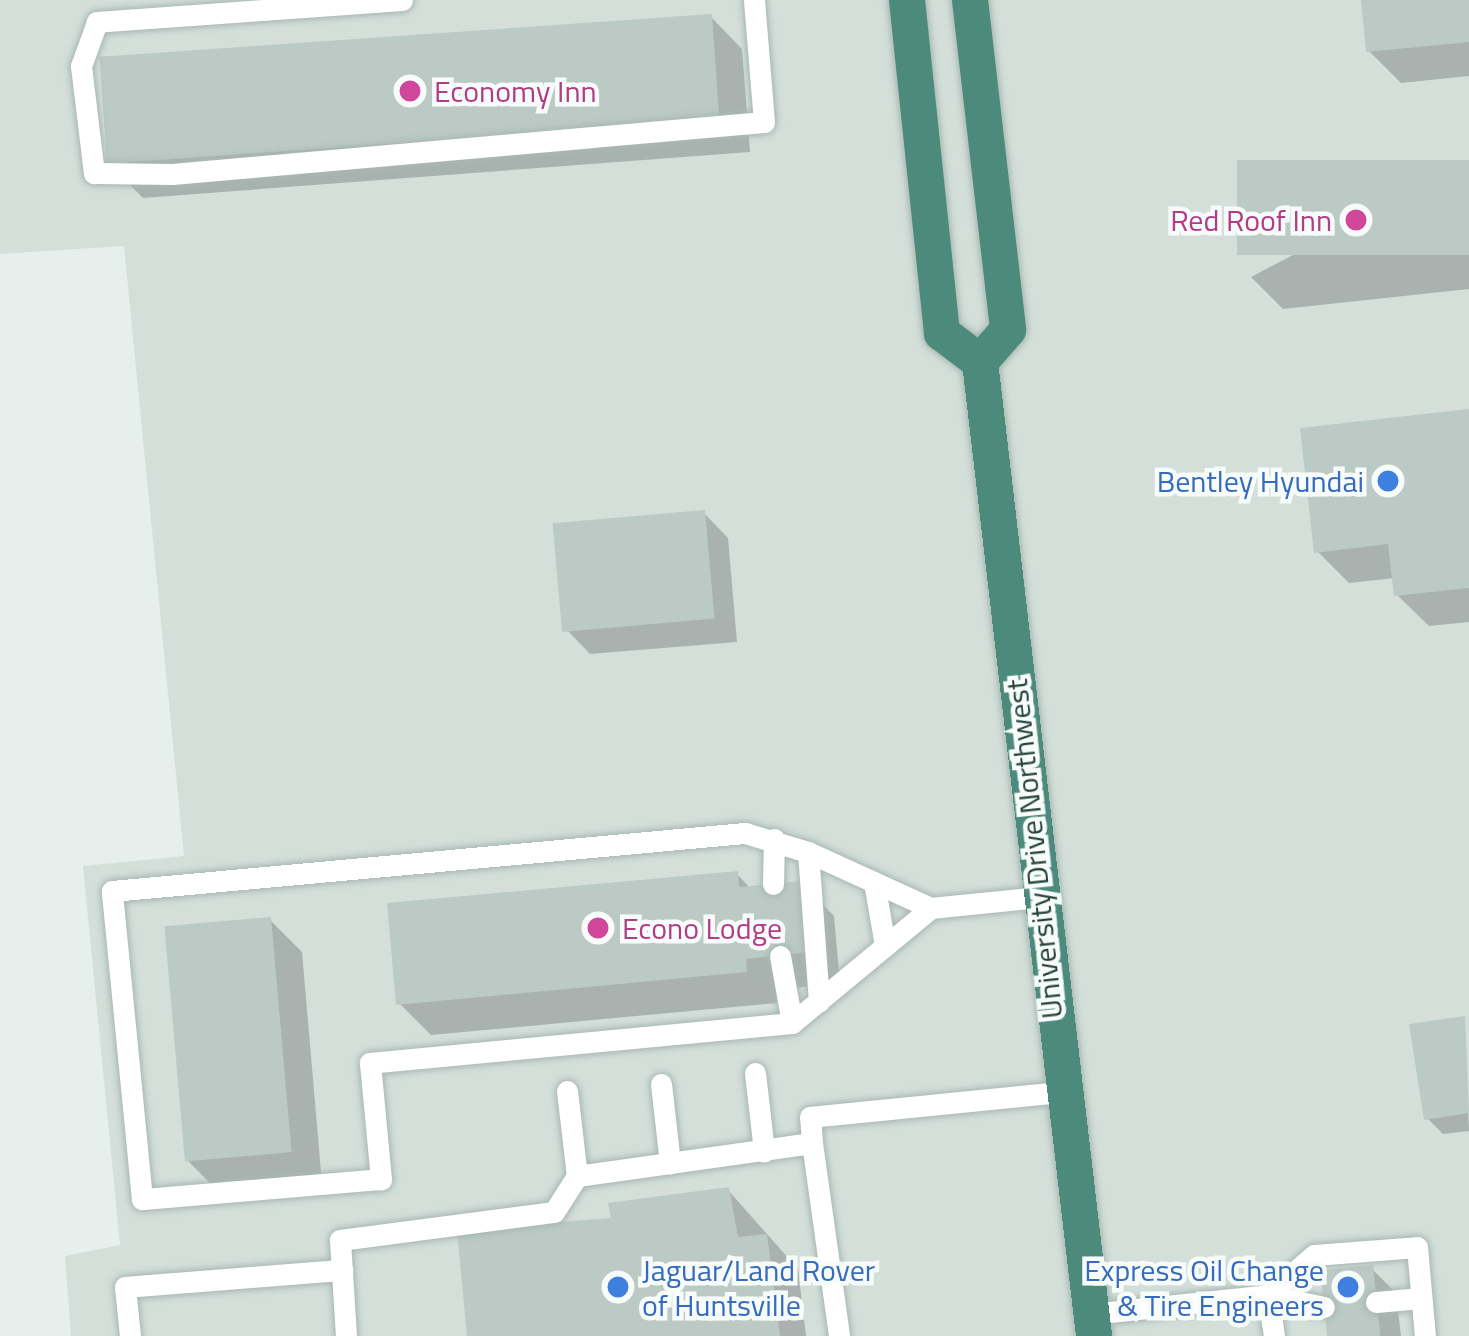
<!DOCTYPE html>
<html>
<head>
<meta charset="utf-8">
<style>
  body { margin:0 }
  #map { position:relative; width:1469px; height:1336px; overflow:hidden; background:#e6efeb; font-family:"Titillium Web",sans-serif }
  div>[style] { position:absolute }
  .built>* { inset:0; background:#d4dfda }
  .shadow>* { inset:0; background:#0003 }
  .building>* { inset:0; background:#bbcac4; transform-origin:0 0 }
  .roads { filter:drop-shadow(0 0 3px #a8b8b2) drop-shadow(0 0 3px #a8b8b2) }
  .service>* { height:21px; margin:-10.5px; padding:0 10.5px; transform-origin:10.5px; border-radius:10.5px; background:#fff }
  .trunk>* { height:36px; margin:-18px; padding:0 18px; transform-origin:18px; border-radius:18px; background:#4c8a7c }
  .dots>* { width:33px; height:33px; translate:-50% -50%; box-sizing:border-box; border:6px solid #f7fbf9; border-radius:50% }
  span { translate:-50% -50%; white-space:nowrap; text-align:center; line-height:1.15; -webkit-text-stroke:9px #f7fbf9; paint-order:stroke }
  .hotel-label { font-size:30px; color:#b23c85 }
  .left { translate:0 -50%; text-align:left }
  .right { translate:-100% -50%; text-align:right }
  .shop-label { font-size:30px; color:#366cbe }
  .street-label { font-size:30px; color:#24423a }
</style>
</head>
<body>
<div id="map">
  <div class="built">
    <i style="clip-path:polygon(0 0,1469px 0,1469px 1336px,71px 1336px,65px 1256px,120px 1245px,83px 866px,184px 856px,124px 246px,0 254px)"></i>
  </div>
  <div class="shadow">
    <i style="clip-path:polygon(1364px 0,1469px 0,1469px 76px,1401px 83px,1369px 51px)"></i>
    <i style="clip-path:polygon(711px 17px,742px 49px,750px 152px,143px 198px,111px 166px)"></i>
    <i style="clip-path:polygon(1469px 163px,1469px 289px,1283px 309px,1251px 277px)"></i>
    <i style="clip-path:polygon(1469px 412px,1469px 622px,1429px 626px,1397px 595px,1395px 578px,1349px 583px,1317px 551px)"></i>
    <i style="clip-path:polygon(704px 513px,728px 538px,737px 642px,590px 654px,566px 629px)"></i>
    <i style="clip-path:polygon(737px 874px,751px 889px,802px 884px,834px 916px,840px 983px,776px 990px,777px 1003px,431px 1035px,399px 1003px)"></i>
    <i style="clip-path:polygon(270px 920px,302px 952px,322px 1183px,219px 1192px,187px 1160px)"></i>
    <i style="clip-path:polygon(1464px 1019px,1469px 1131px,1443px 1134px,1427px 1118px)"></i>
    <i style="clip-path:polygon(728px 1190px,798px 1269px,806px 1336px,470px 1336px,614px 1221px)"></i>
    <i style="clip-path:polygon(1371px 1268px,1396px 1293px,1401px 1336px,1331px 1336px)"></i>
  </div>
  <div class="building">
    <i style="clip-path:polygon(1361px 0,1469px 0,1469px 42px,1366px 52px)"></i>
    <i style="left:712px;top:14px;width:107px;height:614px;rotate:86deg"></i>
    <i style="left:1469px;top:160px;width:95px;height:232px;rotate:90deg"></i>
    <i style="clip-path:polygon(1469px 409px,1469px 588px,1394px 596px,1388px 544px,1314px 553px,1300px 428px)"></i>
    <i style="left:705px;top:510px;width:109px;height:153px;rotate:85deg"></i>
    <i style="clip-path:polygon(738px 871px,739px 887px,803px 881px,810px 952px,746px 959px,747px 972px,396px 1005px,387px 903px)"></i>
    <i style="left:271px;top:917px;width:236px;height:107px;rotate:85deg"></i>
    <i style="clip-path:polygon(1465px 1016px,1469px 1113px,1424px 1120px,1409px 1024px)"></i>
    <i style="clip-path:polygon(729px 1187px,738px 1237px,767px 1234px,780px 1336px,467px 1336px,457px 1230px,611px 1218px,608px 1203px)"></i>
    <i style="left:1373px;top:1265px;width:71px;height:53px;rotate:84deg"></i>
  </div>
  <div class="roads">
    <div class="service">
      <i style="left:402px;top:0;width:306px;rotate:175.9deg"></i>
      <i style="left:97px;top:22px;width:47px;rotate:110deg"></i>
      <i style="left:81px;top:66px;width:108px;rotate:83.1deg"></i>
      <i style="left:94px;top:173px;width:78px;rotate:0.7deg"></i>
      <i style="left:172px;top:174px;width:594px;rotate:-5.02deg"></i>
      <i style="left:764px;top:122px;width:122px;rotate:-94.7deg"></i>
      <i style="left:745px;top:833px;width:66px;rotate:16.8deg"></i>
      <i style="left:808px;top:852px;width:135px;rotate:24.5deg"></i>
      <i style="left:931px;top:908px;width:180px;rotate:140.4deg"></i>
      <i style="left:792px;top:1023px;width:424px;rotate:174.6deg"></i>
      <i style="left:370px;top:1063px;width:117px;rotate:84.6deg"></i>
      <i style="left:381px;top:1179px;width:240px;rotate:175.2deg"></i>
      <i style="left:142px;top:1199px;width:309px;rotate:-95.6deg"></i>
      <i style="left:112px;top:891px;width:636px;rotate:-5.24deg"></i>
      <i style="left:808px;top:852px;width:150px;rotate:85.8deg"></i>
      <i style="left:874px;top:882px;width:65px;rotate:80.2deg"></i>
      <i style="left:773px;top:884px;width:45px;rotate:-88.7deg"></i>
      <i style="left:931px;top:908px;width:110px;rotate:-5.8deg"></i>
      <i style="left:780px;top:956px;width:68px;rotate:79.8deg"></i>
      <i style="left:755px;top:1073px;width:79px;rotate:83.4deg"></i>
      <i style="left:661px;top:1084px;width:80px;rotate:83.5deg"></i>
      <i style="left:567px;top:1091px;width:86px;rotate:83.3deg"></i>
      <i style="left:812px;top:1143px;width:195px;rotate:82deg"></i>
      <i style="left:1268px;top:1295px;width:61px;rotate:-41deg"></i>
      <i style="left:1314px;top:1255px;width:103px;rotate:-4.4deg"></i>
      <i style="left:1417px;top:1247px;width:89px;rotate:84.9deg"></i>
      <i style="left:1268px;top:1295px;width:41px;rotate:81.7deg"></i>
      <i style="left:1376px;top:1302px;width:45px;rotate:-5.1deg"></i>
      <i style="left:1091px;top:1314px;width:178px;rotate:-6.1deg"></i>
      <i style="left:1268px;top:1295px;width:57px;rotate:12.1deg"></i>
      <i style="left:130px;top:1336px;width:49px;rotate:-95.8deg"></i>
      <i style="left:125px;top:1287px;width:218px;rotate:-4.5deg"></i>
      <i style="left:346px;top:1336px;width:96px;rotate:-93.6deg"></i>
      <i style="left:340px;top:1240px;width:216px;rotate:-7.5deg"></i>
      <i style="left:554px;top:1212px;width:43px;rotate:-57.4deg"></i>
      <i style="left:577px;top:1176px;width:237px;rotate:-8deg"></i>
      <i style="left:812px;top:1143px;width:26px;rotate:-94deg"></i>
      <i style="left:810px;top:1117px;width:251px;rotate:-5.7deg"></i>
    </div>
    <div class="trunk">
      <i style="left:907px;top:0;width:335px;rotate:84deg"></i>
      <i style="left:942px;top:333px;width:48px;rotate:37.3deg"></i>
      <i style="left:980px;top:362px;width:981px;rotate:83.32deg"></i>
      <i style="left:970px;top:0;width:332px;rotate:83.4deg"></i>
      <i style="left:1008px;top:330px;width:43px;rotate:131.2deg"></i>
    </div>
  </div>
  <div class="dots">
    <i style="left:410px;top:91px;background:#d1479c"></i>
    <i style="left:1356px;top:220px;background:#d1479c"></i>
    <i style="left:1388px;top:481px;background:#3f7fe0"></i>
    <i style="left:598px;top:928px;background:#d1479c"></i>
    <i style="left:618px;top:1287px;background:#3f7fe0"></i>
    <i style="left:1348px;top:1287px;background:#3f7fe0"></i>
  </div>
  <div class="hotel-label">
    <span class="left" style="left:434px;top:91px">Economy Inn</span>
    <span class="right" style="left:1332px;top:220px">Red Roof Inn</span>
    <span class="left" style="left:622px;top:928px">Econo Lodge</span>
  </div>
  <div class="shop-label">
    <span class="right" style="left:1364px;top:481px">Bentley Hyundai</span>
    <span class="left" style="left:642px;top:1287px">Jaguar/Land Rover<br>of Huntsville</span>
    <span class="right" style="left:1324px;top:1287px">Express Oil Change<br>&amp; Tire Engineers</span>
  </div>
  <div class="street-label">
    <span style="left:1034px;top:849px;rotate:-96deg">University Drive Northwest</span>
  </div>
</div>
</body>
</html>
